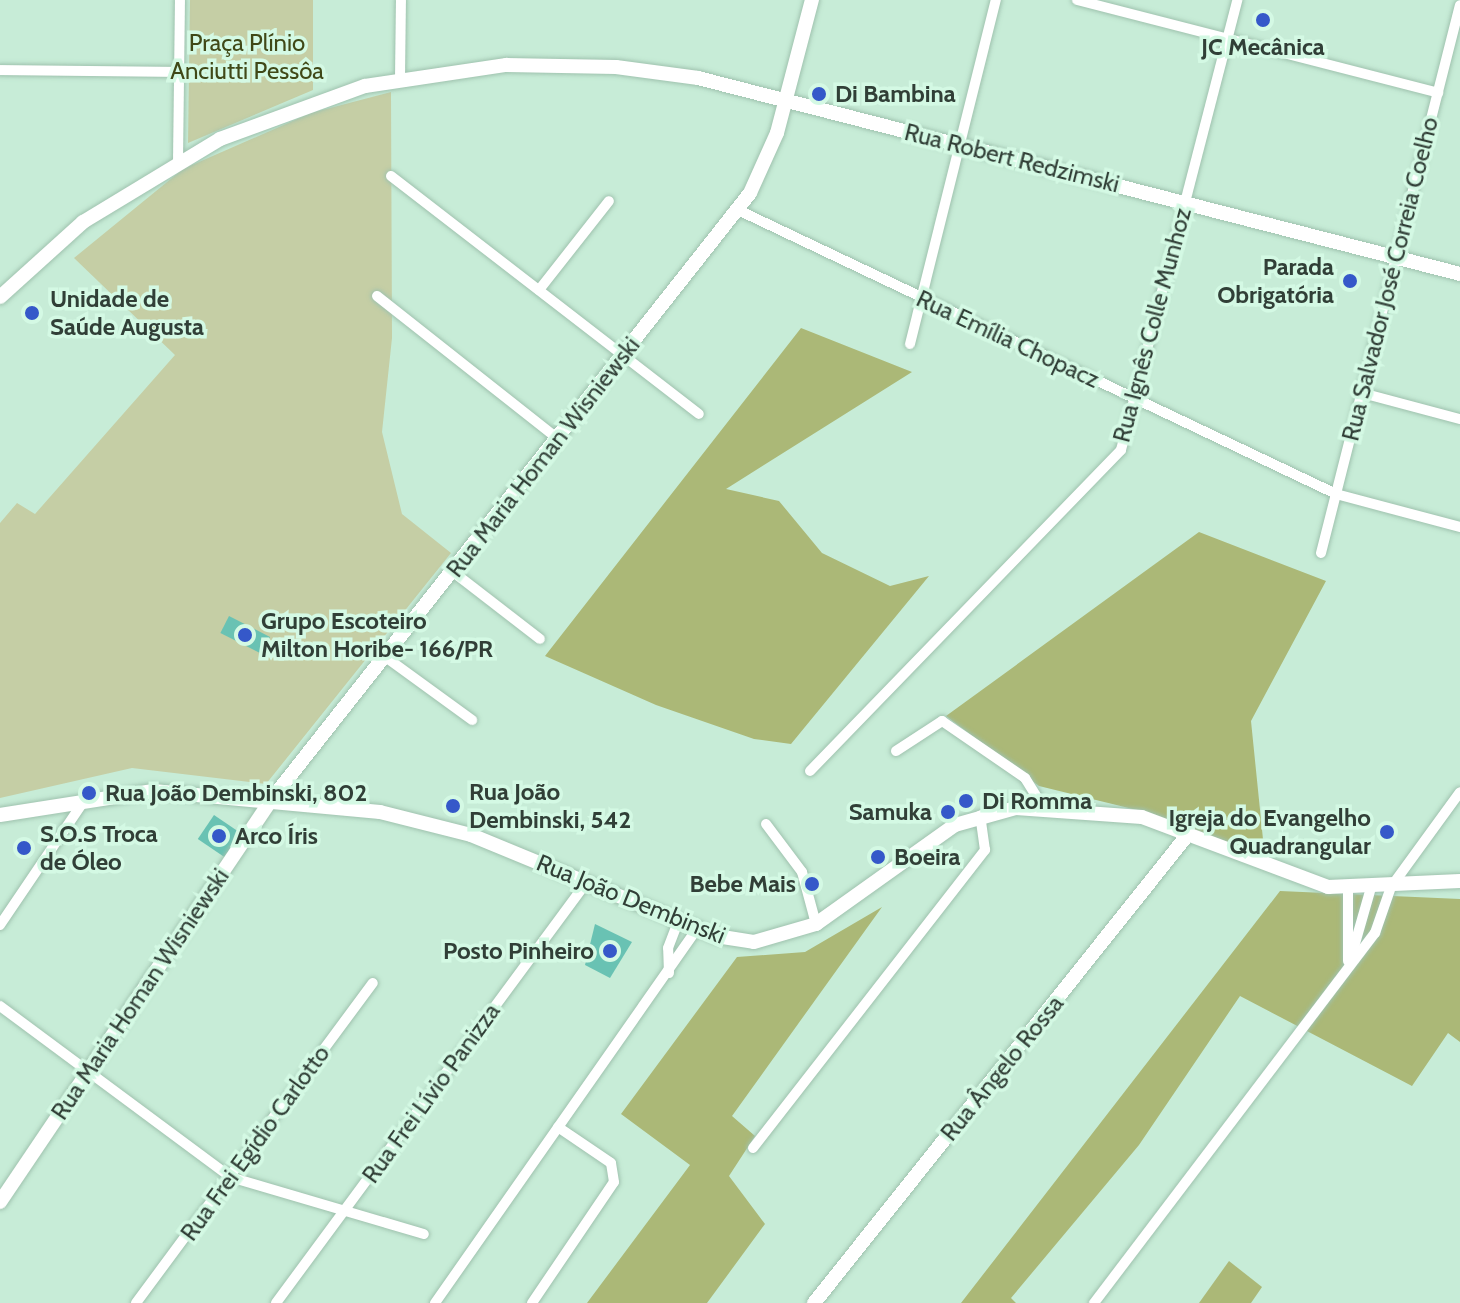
<!DOCTYPE html>
<html>
<head>
<meta charset="utf-8">
<style>
  body { margin:0 }
  #map { position:relative; width:1460px; height:1303px; overflow:hidden; background:#c7ecd7; font-family:Cabin,sans-serif }
  div>[style] { position:absolute }
  .green>* { inset:0; background:#c5cea5 }
  .forest>* { inset:0; background:#abb877 }
  .building>* { inset:0; background:#69c2b3; transform-origin:0 0 }
  .roads { filter:drop-shadow(0 0 2px #9fc2ae) drop-shadow(0 0 2px #9fc2ae) }
  .street>* { height:10px; margin:-5px; padding:0 5px; transform-origin:5px; border-radius:5px; background:#fff }
  .secondary>* { height:14px; margin:-7px; padding:0 7px; transform-origin:7px; border-radius:7px; background:#fff }
  .dots>* { width:22px; height:22px; translate:-50% -50%; box-sizing:border-box; border:4px solid #d4f9e4; border-radius:50% }
  span { translate:-50% -50%; white-space:nowrap; text-align:center; line-height:1.15; -webkit-text-stroke:7px #d4f9e4; paint-order:stroke }
  .park-label { font-size:24px; color:#404817 }
  .poi-label { font-size:24px; color:#313f37; font-weight:700 }
  .left { translate:0 -50%; text-align:left }
  .right { translate:-100% -50%; text-align:right }
  .street-label { font-size:24px; color:#313f37 }
</style>
</head>
<body>
<div id="map">
  <div class="green">
    <i style="clip-path:polygon(190px 0,313px 0,313px 90px,188px 143px)"></i>
    <i style="clip-path:polygon(391px 92px,392px 338px,382px 432px,402px 514px,451px 553px,266px 784px,132px 768px,0 798px,0 523px,17px 503px,35px 514px,175px 355px,74px 258px,183px 169px,311px 113px)"></i>
  </div>
  <div class="forest">
    <i style="clip-path:polygon(801px 328px,912px 372px,726px 489px,779px 501px,822px 553px,890px 586px,929px 576px,791px 744px,754px 739px,656px 705px,545px 656px)"></i>
    <i style="clip-path:polygon(1199px 532px,1326px 581px,1251px 721px,1265px 859px,1149px 813px,1039px 786px,946px 716px)"></i>
    <i style="clip-path:polygon(1280px 891px,1460px 899px,1460px 1042px,1448px 1033px,1412px 1086px,1240px 996px,1139px 1145px,1011px 1298px,1016px 1303px,961px 1303px)"></i>
    <i style="clip-path:polygon(882px 907px,732px 1116px,755px 1136px,729px 1176px,765px 1224px,707px 1303px,587px 1303px,690px 1165px,621px 1114px,737px 957px,805px 952px)"></i>
    <i style="clip-path:polygon(1229px 1261px,1262px 1287px,1251px 1303px,1199px 1303px)"></i>
  </div>
  <div class="building">
    <i style="left:229px;top:616px;width:46px;height:19px;rotate:27deg"></i>
    <i style="left:214px;top:815px;width:32px;height:29px;rotate:34deg"></i>
    <i style="clip-path:polygon(595px 924px,632px 942px,610px 978px,585px 965px)"></i>
  </div>
  <div class="roads">
    <div class="street">
      <i style="left:1077px;top:0;width:373px;rotate:14.4deg"></i>
      <i style="left:0;top:70px;width:179px;rotate:0.6deg"></i>
      <i style="left:400px;top:78px;width:78px;rotate:-89.3deg"></i>
      <i style="left:178px;top:161px;width:161px;rotate:-89.3deg"></i>
      <i style="left:391px;top:176px;width:389px;rotate:37.7deg"></i>
      <i style="left:738px;top:210px;width:662px;rotate:25.4deg"></i>
      <i style="left:1336px;top:494px;width:128px;rotate:14.9deg"></i>
      <i style="left:539px;top:290px;width:113px;rotate:-51.8deg"></i>
      <i style="left:377px;top:296px;width:229px;rotate:38.3deg"></i>
      <i style="left:910px;top:344px;width:355px;rotate:-76deg"></i>
      <i style="left:1362px;top:393px;width:101px;rotate:14.9deg"></i>
      <i style="left:1321px;top:553px;width:565px;rotate:-75.77deg"></i>
      <i style="left:452px;top:571px;width:111px;rotate:37.7deg"></i>
      <i style="left:384px;top:656px;width:109px;rotate:36deg"></i>
      <i style="left:896px;top:751px;width:55px;rotate:-33.1deg"></i>
      <i style="left:942px;top:721px;width:101px;rotate:34.5deg"></i>
      <i style="left:1025px;top:778px;width:34px;rotate:58deg"></i>
      <i style="left:810px;top:771px;width:447px;rotate:-45.9deg"></i>
      <i style="left:1121px;top:450px;width:465px;rotate:-75.5deg"></i>
      <i style="left:766px;top:824px;width:60px;rotate:53.1deg"></i>
      <i style="left:802px;top:872px;width:54px;rotate:74.9deg"></i>
      <i style="left:0;top:925px;width:150px;rotate:-55.9deg"></i>
      <i style="left:1348px;top:961px;width:73px;rotate:-90deg"></i>
      <i style="left:1350px;top:961px;width:76px;rotate:-74deg"></i>
      <i style="left:669px;top:973px;width:25px;rotate:-92deg"></i>
      <i style="left:668px;top:948px;width:28px;rotate:-69deg"></i>
      <i style="left:0;top:1006px;width:287px;rotate:36.6deg"></i>
      <i style="left:230px;top:1177px;width:202px;rotate:16.4deg"></i>
      <i style="left:753px;top:1148px;width:378px;rotate:-52.1deg"></i>
      <i style="left:985px;top:850px;width:35px;rotate:-98deg"></i>
      <i style="left:136px;top:1303px;width:398px;rotate:-53.5deg"></i>
      <i style="left:276px;top:1303px;width:522px;rotate:-53.57deg"></i>
      <i style="left:435px;top:1303px;width:457px;rotate:-55deg"></i>
      <i style="left:532px;top:1303px;width:146px;rotate:-55.9deg"></i>
      <i style="left:614px;top:1182px;width:19px;rotate:-99deg"></i>
      <i style="left:611px;top:1163px;width:64px;rotate:-145.8deg"></i>
      <i style="left:1094px;top:1303px;width:465px;rotate:-52.8deg"></i>
      <i style="left:1375px;top:933px;width:49px;rotate:-70.8deg"></i>
      <i style="left:1391px;top:887px;width:117px;rotate:-54deg"></i>
    </div>
    <div class="secondary">
      <i style="left:0;top:297px;width:112px;rotate:-42.1deg"></i>
      <i style="left:83px;top:222px;width:160px;rotate:-31.2deg"></i>
      <i style="left:220px;top:139px;width:154px;rotate:-20.1deg"></i>
      <i style="left:365px;top:86px;width:143px;rotate:-8.5deg"></i>
      <i style="left:506px;top:65px;width:110px;rotate:1deg"></i>
      <i style="left:616px;top:67px;width:83px;rotate:7.6deg"></i>
      <i style="left:698px;top:78px;width:787px;rotate:14.42deg"></i>
      <i style="left:0;top:815px;width:155px;rotate:-8.9deg"></i>
      <i style="left:153px;top:791px;width:228px;rotate:5.3deg"></i>
      <i style="left:380px;top:812px;width:94px;rotate:14.2deg"></i>
      <i style="left:471px;top:835px;width:265px;rotate:22.4deg"></i>
      <i style="left:716px;top:936px;width:38px;rotate:9deg"></i>
      <i style="left:754px;top:942px;width:65px;rotate:-16.2deg"></i>
      <i style="left:816px;top:924px;width:171px;rotate:-35.5deg"></i>
      <i style="left:955px;top:825px;width:63px;rotate:-15.6deg"></i>
      <i style="left:1016px;top:808px;width:126px;rotate:4.1deg"></i>
      <i style="left:1142px;top:817px;width:199px;rotate:20.6deg"></i>
      <i style="left:1328px;top:887px;width:132px;rotate:-2.6deg"></i>
      <i style="left:0;top:1202px;width:485px;rotate:-56deg"></i>
      <i style="left:271px;top:800px;width:773px;rotate:-51.72deg"></i>
      <i style="left:750px;top:193px;width:66px;rotate:-65.8deg"></i>
      <i style="left:777px;top:133px;width:138px;rotate:-75.3deg"></i>
      <i style="left:814px;top:1303px;width:601px;rotate:-51.41deg"></i>
    </div>
  </div>
  <div class="dots">
    <i style="left:1263px;top:20px;background:#3558c9"></i>
    <i style="left:819px;top:94px;background:#3558c9"></i>
    <i style="left:1350px;top:281px;background:#3558c9"></i>
    <i style="left:32px;top:313px;background:#3558c9"></i>
    <i style="left:245px;top:635px;background:#3558c9"></i>
    <i style="left:89px;top:793px;background:#3558c9"></i>
    <i style="left:966px;top:801px;background:#3558c9"></i>
    <i style="left:453px;top:806px;background:#3558c9"></i>
    <i style="left:948px;top:812px;background:#3558c9"></i>
    <i style="left:1387px;top:832px;background:#3558c9"></i>
    <i style="left:219px;top:836px;background:#3558c9"></i>
    <i style="left:24px;top:848px;background:#3558c9"></i>
    <i style="left:878px;top:857px;background:#3558c9"></i>
    <i style="left:812px;top:884px;background:#3558c9"></i>
    <i style="left:610px;top:951px;background:#3558c9"></i>
  </div>
  <div class="park-label">
    <span style="left:247px;top:57px">Praça Plínio<br>Anciutti Pessôa</span>
  </div>
  <div class="poi-label">
    <span style="left:1263px;top:47px">JC Mecânica</span>
    <span class="left" style="left:835px;top:94px">Di Bambina</span>
    <span class="right" style="left:1334px;top:281px">Parada<br>Obrigatória</span>
    <span class="left" style="left:50px;top:313px">Unidade de<br>Saúde Augusta</span>
    <span class="left" style="left:261px;top:635px">Grupo Escoteiro<br>Milton Horibe- 166/PR</span>
    <span class="left" style="left:469px;top:806px">Rua João<br>Dembinski, 542</span>
    <span class="left" style="left:105px;top:793px">Rua João Dembinski, 802</span>
    <span class="left" style="left:982px;top:801px">Di Romma</span>
    <span class="right" style="left:932px;top:812px">Samuka</span>
    <span class="right" style="left:1371px;top:832px">Igreja do Evangelho<br>Quadrangular</span>
    <span class="left" style="left:40px;top:848px">S.O.S Troca<br>de Óleo</span>
    <span class="left" style="left:235px;top:836px">Arco Íris</span>
    <span class="left" style="left:894px;top:857px">Boeira</span>
    <span class="right" style="left:796px;top:884px">Bebe Mais</span>
    <span class="right" style="left:594px;top:951px">Posto Pinheiro</span>
  </div>
  <div class="street-label">
    <span style="left:1012px;top:158px;rotate:14deg">Rua Robert Redzimski</span>
    <span style="left:1390px;top:279px;rotate:-76deg">Rua Salvador José Correia Coelho</span>
    <span style="left:1152px;top:325px;rotate:-75deg">Rua Ignês Colle Munhoz</span>
    <span style="left:1008px;top:339px;rotate:25deg">Rua Emília Chopacz</span>
    <span style="left:543px;top:457px;rotate:-52deg">Rua Maria Homan Wisniewski</span>
    <span style="left:631px;top:899px;rotate:22deg">Rua João Dembinski</span>
    <span style="left:140px;top:994px;rotate:-56deg">Rua Maria Homan Wisniewski</span>
    <span style="left:1002px;top:1068px;rotate:-51deg">Rua Ângelo Rossa</span>
    <span style="left:431px;top:1093px;rotate:-54deg">Rua Frei Lívio Panizza</span>
    <span style="left:255px;top:1143px;rotate:-54deg">Rua Frei Egídio Carlotto</span>
  </div>
</div>
</body>
</html>
